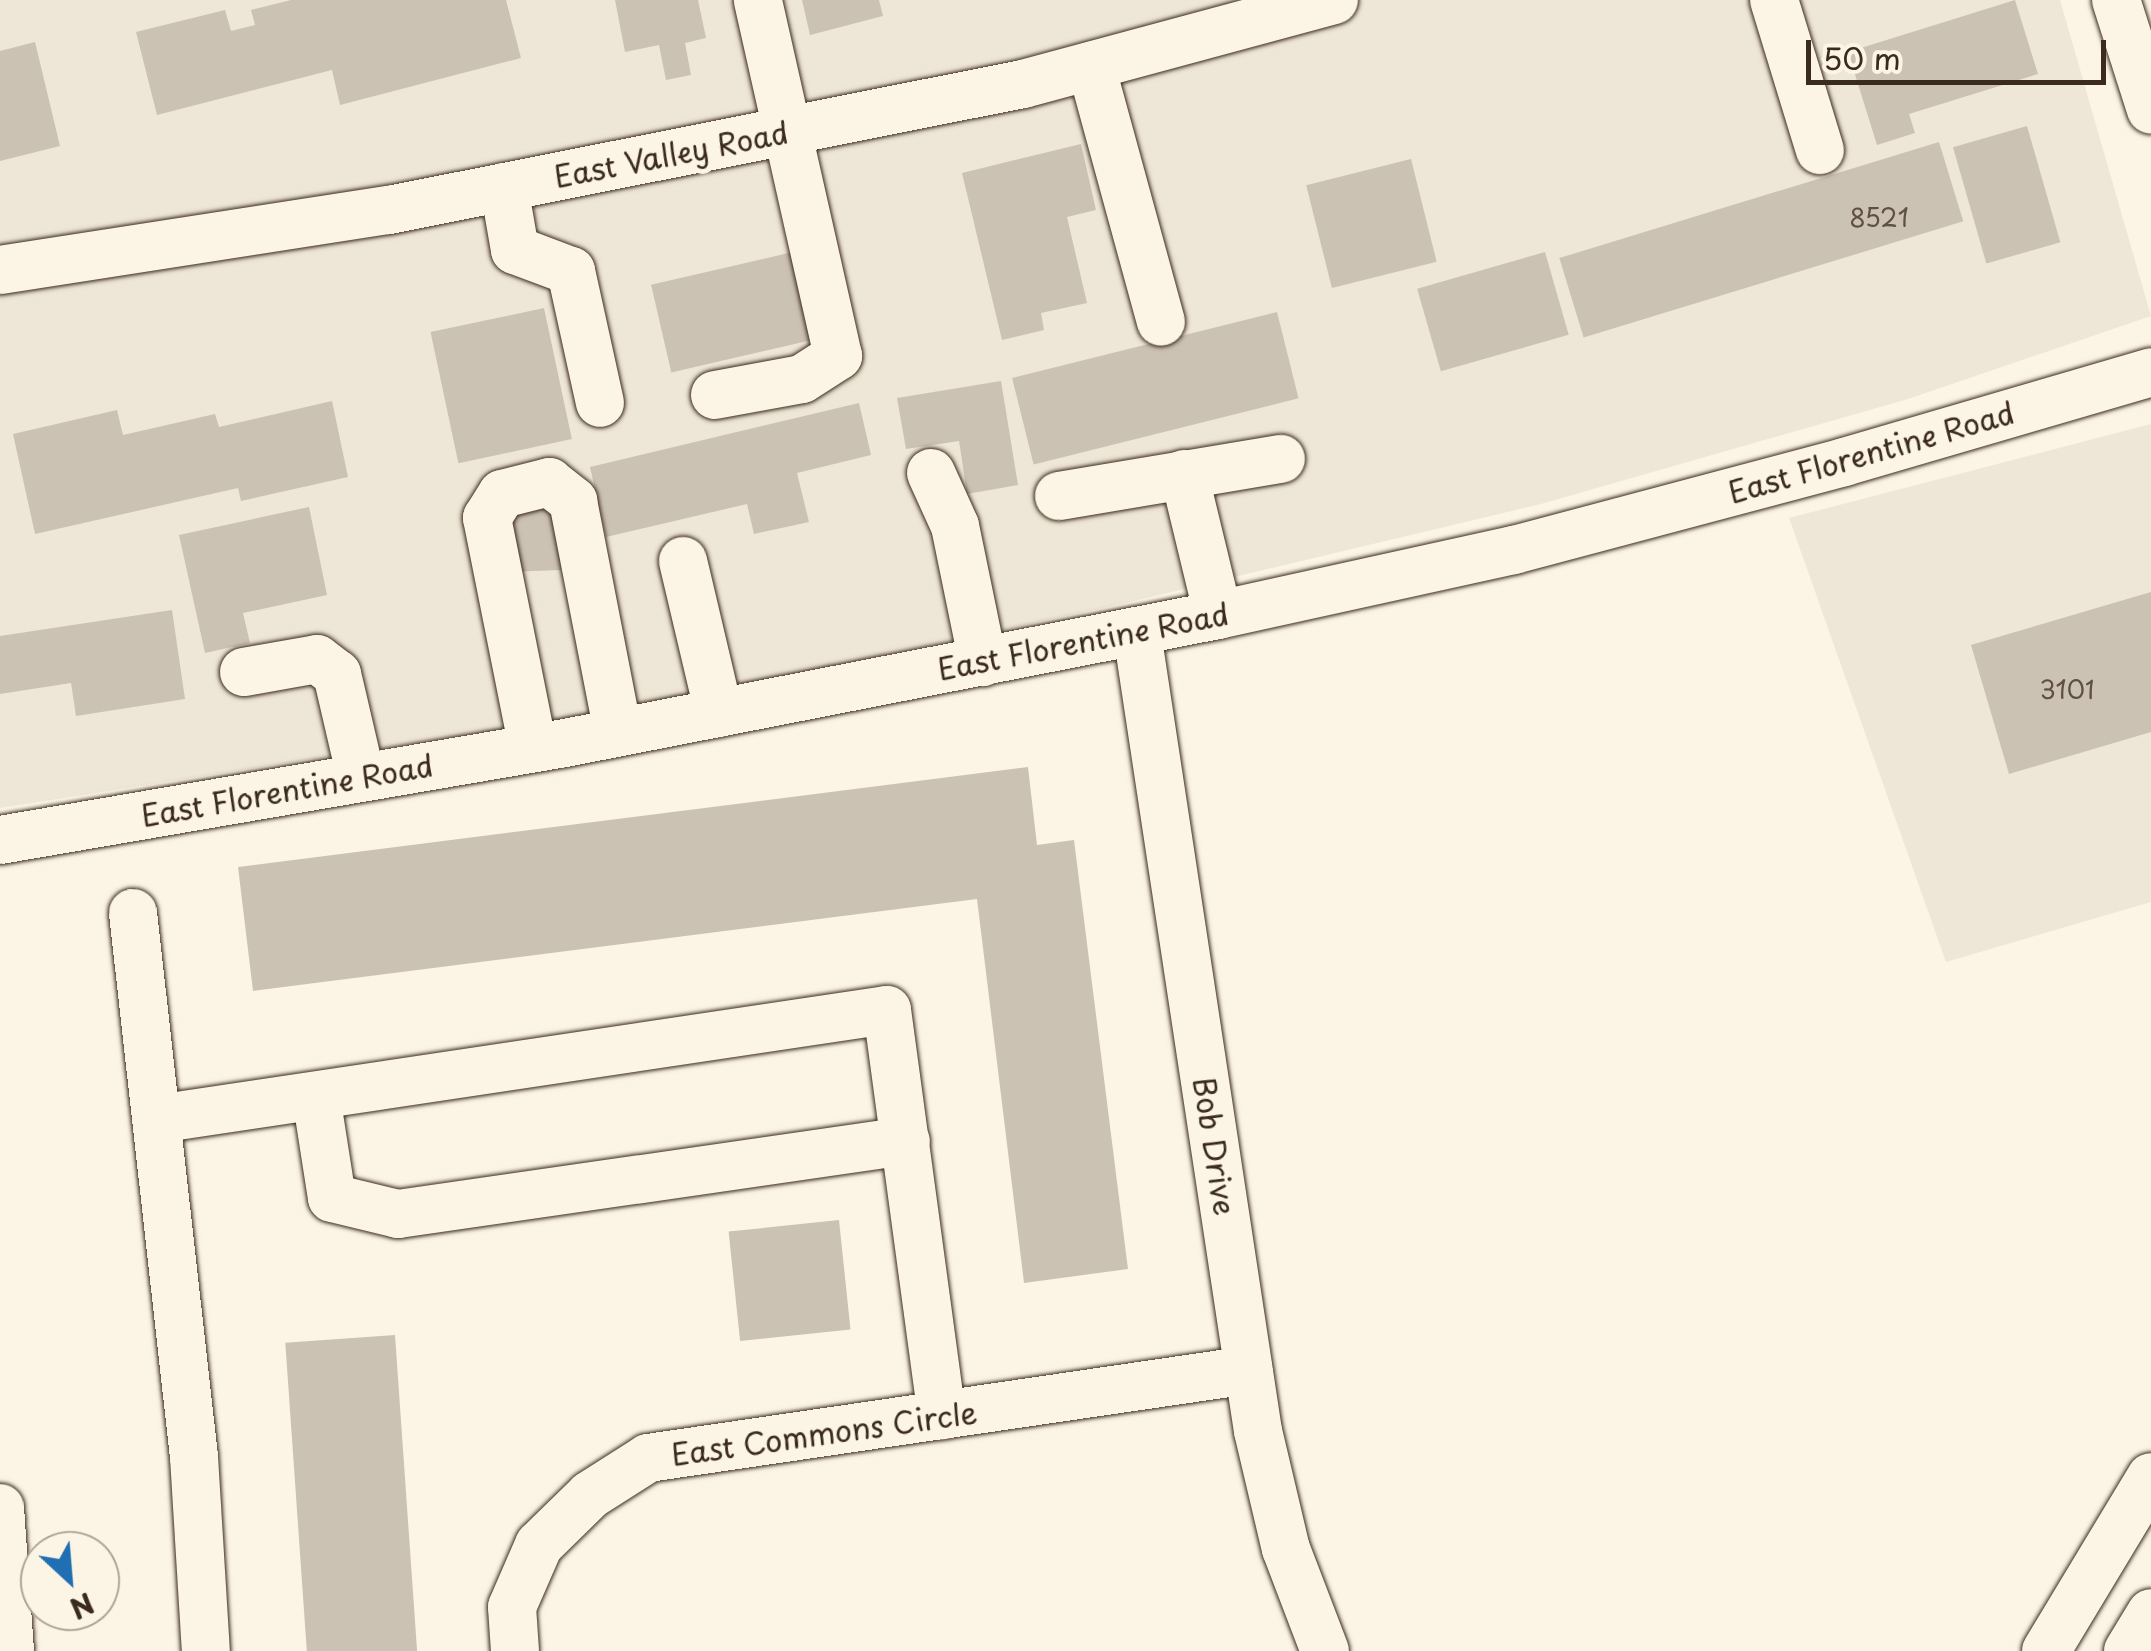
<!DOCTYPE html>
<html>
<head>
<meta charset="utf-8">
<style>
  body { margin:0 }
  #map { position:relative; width:2151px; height:1651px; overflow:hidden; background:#fcf5e5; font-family:"Playpen Sans",sans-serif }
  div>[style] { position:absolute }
  .built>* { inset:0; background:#eee6d6 }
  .building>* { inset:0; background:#ccc2b3; transform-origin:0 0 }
  .roads { filter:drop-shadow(0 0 2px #3b2a1e) drop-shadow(0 0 2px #3b2a1e) }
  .minor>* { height:48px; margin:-24px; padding:0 24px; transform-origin:24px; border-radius:24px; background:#fcf5e5 }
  span { translate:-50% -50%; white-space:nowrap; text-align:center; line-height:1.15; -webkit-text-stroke:10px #fcf5e5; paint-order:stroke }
  .number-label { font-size:25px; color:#5f5043 }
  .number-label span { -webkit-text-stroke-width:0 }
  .street-label { font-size:30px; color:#3b2a1e }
  .north { position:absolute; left:20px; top:1531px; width:100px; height:100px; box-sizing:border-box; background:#fcf5e5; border:2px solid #afa495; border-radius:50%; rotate:154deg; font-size:28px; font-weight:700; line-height:40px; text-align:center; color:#3b2a1e }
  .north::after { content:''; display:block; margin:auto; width:35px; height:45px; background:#1f6fb2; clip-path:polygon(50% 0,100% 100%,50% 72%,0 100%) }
  .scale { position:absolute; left:1806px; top:40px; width:300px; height:45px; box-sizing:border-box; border:5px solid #3b2a1e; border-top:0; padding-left:12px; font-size:30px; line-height:35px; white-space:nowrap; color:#3b2a1e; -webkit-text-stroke:8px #fcf5e5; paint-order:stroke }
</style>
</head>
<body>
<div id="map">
  <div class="built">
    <i style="clip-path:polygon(0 0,2060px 0,2151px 316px,1908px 399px,1541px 504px,1121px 604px,648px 706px,0 808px)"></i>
    <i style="clip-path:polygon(2151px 424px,2151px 902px,1946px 962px,1789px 518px)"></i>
  </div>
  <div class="building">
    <i style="clip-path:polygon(291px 0,506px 0,521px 58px,340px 105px,332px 70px,157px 115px,136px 32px,225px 10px,231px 31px,255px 25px,251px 10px)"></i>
    <i style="clip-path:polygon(615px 0,698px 0,706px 38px,685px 43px,691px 75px,666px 80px,659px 45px,625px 52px)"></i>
    <i style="clip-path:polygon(802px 0,879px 0,883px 16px,810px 35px)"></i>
    <i style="clip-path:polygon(2015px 0,2038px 74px,1909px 114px,1915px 133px,1877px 145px,1848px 52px)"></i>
    <i style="clip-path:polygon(35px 42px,60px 146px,0 161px,0 51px)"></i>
    <i style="left:2027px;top:126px;width:121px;height:77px;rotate:74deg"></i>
    <i style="left:1939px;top:142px;width:83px;height:397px;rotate:73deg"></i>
    <i style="clip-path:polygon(1081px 144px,1096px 210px,1067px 217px,1087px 303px,1041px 313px,1044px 330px,1002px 340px,962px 173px)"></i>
    <i style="left:1411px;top:159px;width:106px;height:108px;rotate:76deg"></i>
    <i style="left:806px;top:249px;width:90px;height:159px;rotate:77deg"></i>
    <i style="left:1545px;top:252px;width:86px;height:133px;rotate:74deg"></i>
    <i style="left:544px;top:308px;width:134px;height:116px;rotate:78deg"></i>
    <i style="left:1277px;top:312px;width:89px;height:273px;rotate:76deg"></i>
    <i style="clip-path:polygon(1001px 381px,1018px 485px,967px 494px,959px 441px,906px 449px,897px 398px)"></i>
    <i style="clip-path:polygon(332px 401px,348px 477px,241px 501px,238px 488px,35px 534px,13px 434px,117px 410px,123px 435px,215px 414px,219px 427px)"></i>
    <i style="clip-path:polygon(859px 403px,871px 455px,797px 473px,809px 522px,754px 534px,747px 504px,606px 537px,590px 467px)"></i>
    <i style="clip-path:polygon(309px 507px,327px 595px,243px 613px,250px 643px,205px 653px,179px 535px)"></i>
    <i style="left:559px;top:507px;width:63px;height:48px;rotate:88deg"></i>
    <i style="clip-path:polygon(2151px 592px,2151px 732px,2009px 774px,1971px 645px)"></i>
    <i style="clip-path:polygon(172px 610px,185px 699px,76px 716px,71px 683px,0 694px,0 636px)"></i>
    <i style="clip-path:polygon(1028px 767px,1037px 845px,1074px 840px,1128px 1269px,1024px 1283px,977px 899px,253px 991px,238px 867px)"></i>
    <i style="left:839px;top:1220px;width:110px;height:111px;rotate:84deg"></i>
    <i style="left:395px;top:1335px;width:317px;height:110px;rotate:86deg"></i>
  </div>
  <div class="roads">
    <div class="minor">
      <i style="left:1774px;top:0;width:157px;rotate:73deg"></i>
      <i style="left:2116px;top:0;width:115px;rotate:72.3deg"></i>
      <i style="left:1091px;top:66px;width:265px;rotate:74.7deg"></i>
      <i style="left:504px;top:187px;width:64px;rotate:80.1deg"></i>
      <i style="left:515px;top:250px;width:60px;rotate:20.6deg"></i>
      <i style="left:571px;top:271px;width:135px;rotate:77.6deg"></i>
      <i style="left:0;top:270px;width:394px;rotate:-8.8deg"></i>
      <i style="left:389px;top:210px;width:646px;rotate:-11.24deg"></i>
      <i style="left:1023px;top:84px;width:322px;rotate:-15.1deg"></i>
      <i style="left:715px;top:395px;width:88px;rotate:-10.4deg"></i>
      <i style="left:802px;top:379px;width:43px;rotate:-32.6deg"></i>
      <i style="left:838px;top:356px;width:365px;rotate:-102.7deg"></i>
      <i style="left:931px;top:473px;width:58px;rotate:65.6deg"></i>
      <i style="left:955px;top:526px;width:139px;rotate:78.4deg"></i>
      <i style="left:1184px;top:474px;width:145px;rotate:76.4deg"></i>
      <i style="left:1059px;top:496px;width:225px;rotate:-9.5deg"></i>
      <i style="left:683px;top:561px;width:156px;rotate:76.7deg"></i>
      <i style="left:1137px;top:633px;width:807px;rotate:81.38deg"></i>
      <i style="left:1258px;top:1431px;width:121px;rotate:76.7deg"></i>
      <i style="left:1286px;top:1549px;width:109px;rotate:69.1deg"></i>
      <i style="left:244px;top:672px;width:74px;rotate:-10.1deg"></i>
      <i style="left:317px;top:659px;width:25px;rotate:37deg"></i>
      <i style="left:337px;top:674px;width:106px;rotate:76.9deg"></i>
      <i style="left:533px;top:748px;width:235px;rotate:-101.3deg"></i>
      <i style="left:487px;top:518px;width:28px;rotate:-58deg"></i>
      <i style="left:502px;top:494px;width:49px;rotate:-14.3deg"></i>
      <i style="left:549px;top:482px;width:31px;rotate:38deg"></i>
      <i style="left:573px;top:501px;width:235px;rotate:79deg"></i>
      <i style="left:0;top:840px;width:573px;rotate:-9.74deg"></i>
      <i style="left:565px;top:743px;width:665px;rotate:-11.09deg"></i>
      <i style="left:1218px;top:615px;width:303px;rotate:-12.4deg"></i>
      <i style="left:1514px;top:550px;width:342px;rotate:-14.9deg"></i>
      <i style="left:1844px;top:462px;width:320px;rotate:-16.3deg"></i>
      <i style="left:133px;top:913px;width:547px;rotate:83.6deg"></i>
      <i style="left:194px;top:1457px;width:194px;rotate:86.5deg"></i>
      <i style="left:316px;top:1096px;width:103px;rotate:81.1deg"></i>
      <i style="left:332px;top:1198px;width:68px;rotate:13.6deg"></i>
      <i style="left:398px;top:1214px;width:513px;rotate:-8.18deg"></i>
      <i style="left:157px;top:1119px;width:738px;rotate:-8.49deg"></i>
      <i style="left:887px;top:1010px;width:409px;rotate:82.3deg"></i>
      <i style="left:0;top:1508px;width:143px;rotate:86deg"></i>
      <i style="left:515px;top:1651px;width:44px;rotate:-93.9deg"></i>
      <i style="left:512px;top:1607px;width:68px;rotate:-66.5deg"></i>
      <i style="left:539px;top:1545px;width:71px;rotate:-44.4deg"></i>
      <i style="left:590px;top:1495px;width:69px;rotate:-32.5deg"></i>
      <i style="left:648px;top:1458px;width:607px;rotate:-8.33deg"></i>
      <i style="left:2046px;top:1651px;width:203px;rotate:-58.9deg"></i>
      <i style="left:2128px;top:1651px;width:44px;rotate:-58.8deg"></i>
    </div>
  </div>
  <div class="number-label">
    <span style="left:1879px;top:217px">8521</span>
    <span style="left:2067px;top:689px">3101</span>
  </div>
  <div class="street-label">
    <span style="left:671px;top:154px;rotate:-11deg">East Valley Road</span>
    <span style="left:1871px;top:452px;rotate:-16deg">East Florentine Road</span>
    <span style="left:1083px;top:641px;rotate:-11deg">East Florentine Road</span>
    <span style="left:287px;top:790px;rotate:-10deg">East Florentine Road</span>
    <span style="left:1215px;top:1146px;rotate:81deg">Bob Drive</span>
    <span style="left:824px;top:1433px;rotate:-8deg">East Commons Circle</span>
  </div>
  <div class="north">N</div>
  <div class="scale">50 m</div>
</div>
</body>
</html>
